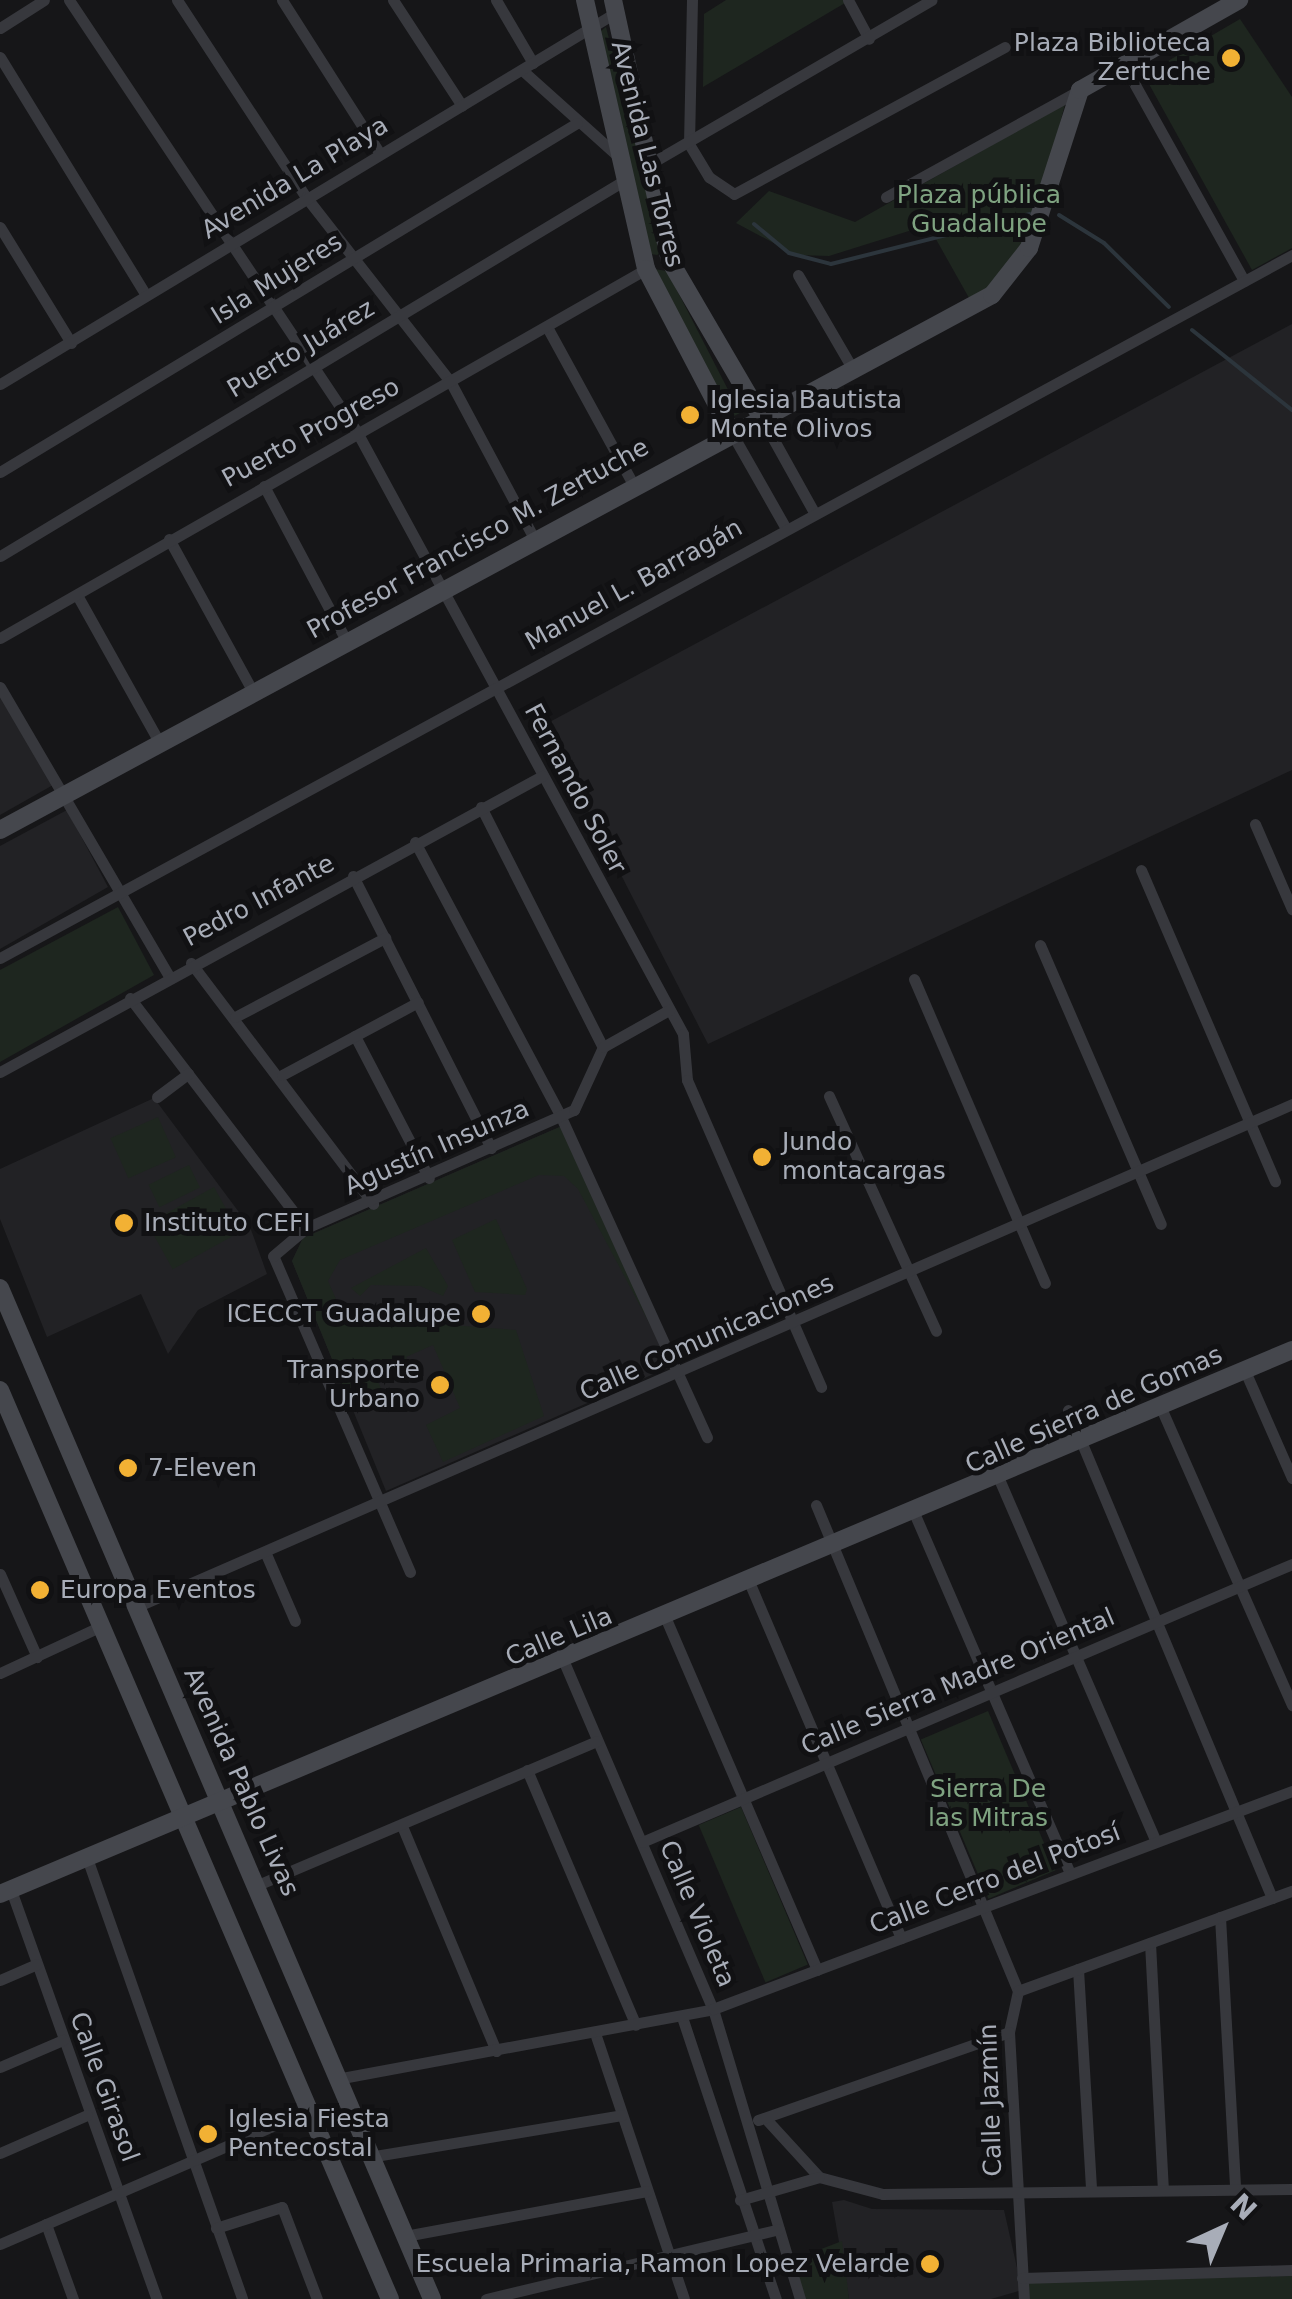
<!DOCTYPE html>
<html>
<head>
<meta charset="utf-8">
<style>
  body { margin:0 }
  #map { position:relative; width:1292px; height:2299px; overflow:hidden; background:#161618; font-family:"DejaVu Sans",sans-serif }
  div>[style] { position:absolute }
  .built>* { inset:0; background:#222225 }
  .green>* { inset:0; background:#1e261f; transform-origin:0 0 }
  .stream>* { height:4px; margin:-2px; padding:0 2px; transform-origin:2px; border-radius:2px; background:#2c353c }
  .street>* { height:11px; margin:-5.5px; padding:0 5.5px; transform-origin:5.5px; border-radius:5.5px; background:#37383d }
  .secondary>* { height:18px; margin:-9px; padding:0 9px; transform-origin:9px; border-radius:9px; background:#45474d }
  .dots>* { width:28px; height:28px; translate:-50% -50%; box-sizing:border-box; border:5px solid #111113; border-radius:50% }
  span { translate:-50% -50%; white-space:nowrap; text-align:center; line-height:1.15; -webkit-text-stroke:10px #111113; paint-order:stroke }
  .poi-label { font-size:25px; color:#a8adb8 }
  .right { translate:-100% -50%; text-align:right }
  .left { translate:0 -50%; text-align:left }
  .street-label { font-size:25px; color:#a8adb8 }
  .park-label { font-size:25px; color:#7fa381 }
  .north { position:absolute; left:1172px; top:2179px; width:100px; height:100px; -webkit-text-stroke:8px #111113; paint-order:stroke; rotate:44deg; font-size:28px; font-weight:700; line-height:40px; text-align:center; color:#a8adb8 }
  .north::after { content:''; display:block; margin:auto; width:35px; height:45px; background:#a8adb8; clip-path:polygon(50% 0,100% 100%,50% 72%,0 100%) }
</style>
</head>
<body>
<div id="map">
  <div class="built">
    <i style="clip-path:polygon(1292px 324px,1292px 770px,708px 1044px,544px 725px)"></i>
    <i style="clip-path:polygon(0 691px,53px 785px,0 815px)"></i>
    <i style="clip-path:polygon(67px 810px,108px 887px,0 949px,0 846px)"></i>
    <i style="clip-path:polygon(154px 1098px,250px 1227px,267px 1274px,198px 1310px,168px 1354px,141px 1294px,47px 1337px,0 1219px,0 1169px)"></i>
    <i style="clip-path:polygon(562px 1126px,672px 1366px,386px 1491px,292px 1261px,303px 1238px)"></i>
    <i style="clip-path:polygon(844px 2200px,872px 2209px,1004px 2210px,1022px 2290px,991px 2299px,849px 2299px,832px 2202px)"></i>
  </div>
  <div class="green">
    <i style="clip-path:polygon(726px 0,844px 0,845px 3px,703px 87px,704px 14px)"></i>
    <i style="clip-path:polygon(1240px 19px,1292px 97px,1292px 248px,1252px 270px,1144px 75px)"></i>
    <i style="clip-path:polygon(606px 27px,663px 251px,657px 255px,650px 254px,597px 34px)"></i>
    <i style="clip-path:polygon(1065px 104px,1025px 258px,973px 305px,928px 225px,829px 256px,796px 255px,736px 223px,769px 191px,855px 222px)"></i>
    <i style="clip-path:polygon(654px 269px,667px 271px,740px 413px,732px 417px)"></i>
    <i style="clip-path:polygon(118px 907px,154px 975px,0 1062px,0 970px)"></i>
    <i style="left:158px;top:1117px;width:44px;height:52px;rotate:66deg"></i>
    <i style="clip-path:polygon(562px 1126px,672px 1366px,578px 1189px,564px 1176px,539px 1175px,340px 1260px,328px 1281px,344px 1317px,516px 1330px,544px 1416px,443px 1462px,426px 1425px,460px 1408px,433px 1345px,406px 1357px,412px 1370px,396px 1377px,389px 1364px,374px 1372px,383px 1393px,352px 1408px,292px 1261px,303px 1238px)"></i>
    <i style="left:189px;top:1165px;width:25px;height:45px;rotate:64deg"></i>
    <i style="left:214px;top:1187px;width:52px;height:76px;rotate:61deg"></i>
    <i style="clip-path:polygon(496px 1219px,527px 1289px,525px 1295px,475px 1292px,452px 1240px)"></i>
    <i style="clip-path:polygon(426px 1248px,448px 1286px,443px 1296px,420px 1286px,371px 1285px,360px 1296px,351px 1288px)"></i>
    <i style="left:988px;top:1711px;width:173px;height:73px;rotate:67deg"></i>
    <i style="left:741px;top:1807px;width:171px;height:46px;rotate:67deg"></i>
    <i style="clip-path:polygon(842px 2241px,849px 2299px,803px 2299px,790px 2261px)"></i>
    <i style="clip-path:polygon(1292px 2276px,1292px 2299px,1029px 2299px,1029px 2281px)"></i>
  </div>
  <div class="stream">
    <i style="left:1059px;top:215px;width:53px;rotate:31.9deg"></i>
    <i style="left:1104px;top:243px;width:91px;rotate:44.6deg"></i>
    <i style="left:754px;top:224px;width:45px;rotate:39.6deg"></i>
    <i style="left:789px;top:253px;width:43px;rotate:14.7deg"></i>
    <i style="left:831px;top:264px;width:205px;rotate:-14.1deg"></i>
    <i style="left:1192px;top:330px;width:128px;rotate:38.7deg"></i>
  </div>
  <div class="street">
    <i style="left:69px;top:0;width:519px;rotate:56.31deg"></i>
    <i style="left:357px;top:432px;width:291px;rotate:61.5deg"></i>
    <i style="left:496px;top:688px;width:393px;rotate:61.6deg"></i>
    <i style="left:683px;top:1034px;width:46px;rotate:85deg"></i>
    <i style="left:687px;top:1080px;width:335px;rotate:66.4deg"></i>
    <i style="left:177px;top:0;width:235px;rotate:56.8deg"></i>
    <i style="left:306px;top:197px;width:234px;rotate:52deg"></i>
    <i style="left:450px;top:381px;width:180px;rotate:61.9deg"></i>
    <i style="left:282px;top:0;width:180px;rotate:57.5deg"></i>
    <i style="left:393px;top:0;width:126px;rotate:56.9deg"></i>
    <i style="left:496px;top:0;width:73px;rotate:59.6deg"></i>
    <i style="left:692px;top:0;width:144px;rotate:91.2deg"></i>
    <i style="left:689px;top:144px;width:39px;rotate:59deg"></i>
    <i style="left:709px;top:177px;width:30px;rotate:34deg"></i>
    <i style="left:734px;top:194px;width:308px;rotate:-28.5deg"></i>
    <i style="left:848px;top:0;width:44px;rotate:61.7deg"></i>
    <i style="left:0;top:28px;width:52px;rotate:-32.5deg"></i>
    <i style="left:0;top:57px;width:279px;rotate:58.5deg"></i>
    <i style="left:1124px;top:65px;width:247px;rotate:60.9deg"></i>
    <i style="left:522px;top:70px;width:130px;rotate:41.9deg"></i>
    <i style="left:648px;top:165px;width:328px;rotate:-30.2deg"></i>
    <i style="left:886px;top:197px;width:222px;rotate:-28.9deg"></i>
    <i style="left:0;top:227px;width:136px;rotate:58.5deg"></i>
    <i style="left:798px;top:275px;width:105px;rotate:59.8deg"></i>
    <i style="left:547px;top:327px;width:179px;rotate:61.3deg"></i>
    <i style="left:0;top:384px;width:718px;rotate:-31.1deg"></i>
    <i style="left:761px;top:417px;width:111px;rotate:60.9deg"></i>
    <i style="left:730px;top:430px;width:112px;rotate:60.4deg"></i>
    <i style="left:0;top:472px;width:674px;rotate:-31.17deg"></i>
    <i style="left:264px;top:486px;width:174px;rotate:62deg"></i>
    <i style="left:169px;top:539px;width:172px;rotate:61.2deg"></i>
    <i style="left:0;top:556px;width:729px;rotate:-31.03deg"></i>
    <i style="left:77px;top:595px;width:168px;rotate:60.8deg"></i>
    <i style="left:0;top:638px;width:744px;rotate:-29.74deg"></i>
    <i style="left:0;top:687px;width:335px;rotate:59.7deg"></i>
    <i style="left:481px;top:807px;width:269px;rotate:63.1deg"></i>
    <i style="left:1255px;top:824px;width:93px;rotate:66.5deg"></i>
    <i style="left:415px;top:842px;width:311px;rotate:62deg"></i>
    <i style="left:561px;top:1117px;width:352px;rotate:65.5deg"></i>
    <i style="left:1141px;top:870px;width:339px;rotate:66.7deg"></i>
    <i style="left:353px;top:876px;width:305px;rotate:63.1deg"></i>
    <i style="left:1040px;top:945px;width:304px;rotate:66.6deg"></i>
    <i style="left:0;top:958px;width:1471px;rotate:-28.55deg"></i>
    <i style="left:191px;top:963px;width:302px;rotate:52.9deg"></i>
    <i style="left:914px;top:979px;width:331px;rotate:66.7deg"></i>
    <i style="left:130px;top:998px;width:290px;rotate:52.6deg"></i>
    <i style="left:235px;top:1017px;width:170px;rotate:-27.8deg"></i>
    <i style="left:355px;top:1036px;width:160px;rotate:62.5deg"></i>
    <i style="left:0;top:1072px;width:618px;rotate:-28.64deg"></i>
    <i style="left:282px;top:1075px;width:154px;rotate:-28.2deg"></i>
    <i style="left:829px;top:1096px;width:258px;rotate:65.5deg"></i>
    <i style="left:157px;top:1097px;width:39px;rotate:-37deg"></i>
    <i style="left:1245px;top:1371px;width:117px;rotate:66.3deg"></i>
    <i style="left:1161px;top:1408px;width:325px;rotate:66.2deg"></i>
    <i style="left:1068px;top:1410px;width:529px;rotate:67.31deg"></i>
    <i style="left:999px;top:1479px;width:395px;rotate:66.6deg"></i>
    <i style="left:816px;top:1505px;width:526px;rotate:67.43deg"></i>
    <i style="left:1018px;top:1991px;width:42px;rotate:102.4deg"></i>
    <i style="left:1009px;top:2032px;width:267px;rotate:86.8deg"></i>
    <i style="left:915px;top:1515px;width:391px;rotate:66.6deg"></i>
    <i style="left:266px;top:1554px;width:73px;rotate:66.6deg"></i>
    <i style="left:410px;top:1572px;width:344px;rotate:-113.4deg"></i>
    <i style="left:273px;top:1256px;width:43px;rotate:-40.3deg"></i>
    <i style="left:306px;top:1228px;width:293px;rotate:-23.8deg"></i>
    <i style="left:574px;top:1110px;width:69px;rotate:-65.3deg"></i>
    <i style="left:603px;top:1047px;width:76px;rotate:-29.3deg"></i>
    <i style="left:0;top:1574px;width:91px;rotate:66deg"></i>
    <i style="left:750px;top:1584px;width:385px;rotate:66.9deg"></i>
    <i style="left:136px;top:1607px;width:1261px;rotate:-23.51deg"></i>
    <i style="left:666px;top:1619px;width:382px;rotate:66.7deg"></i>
    <i style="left:564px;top:1662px;width:378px;rotate:66.8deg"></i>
    <i style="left:713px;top:2009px;width:303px;rotate:73.3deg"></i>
    <i style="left:0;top:1673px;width:107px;rotate:-24.9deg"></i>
    <i style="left:527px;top:1770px;width:277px;rotate:66.9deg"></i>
    <i style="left:402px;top:1826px;width:244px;rotate:67.3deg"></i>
    <i style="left:642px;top:1842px;width:707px;rotate:-23.16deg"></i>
    <i style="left:87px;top:1858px;width:467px;rotate:70.6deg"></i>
    <i style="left:260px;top:1884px;width:366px;rotate:-23deg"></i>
    <i style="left:11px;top:1890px;width:434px;rotate:70.4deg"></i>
    <i style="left:1220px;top:1917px;width:272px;rotate:86.8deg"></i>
    <i style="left:1150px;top:1943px;width:246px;rotate:87deg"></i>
    <i style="left:1078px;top:1969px;width:221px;rotate:86.6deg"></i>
    <i style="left:0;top:1980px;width:40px;rotate:-23.4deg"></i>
    <i style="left:1018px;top:1991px;width:292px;rotate:-20.1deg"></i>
    <i style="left:682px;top:2017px;width:297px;rotate:71.6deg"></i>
    <i style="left:595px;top:2033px;width:280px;rotate:71.5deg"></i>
    <i style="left:0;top:2067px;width:69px;rotate:-23.2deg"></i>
    <i style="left:342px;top:2078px;width:377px;rotate:-10.5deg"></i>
    <i style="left:713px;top:2009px;width:619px;rotate:-20.63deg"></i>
    <i style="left:765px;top:2118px;width:80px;rotate:47.5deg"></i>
    <i style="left:819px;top:2177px;width:66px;rotate:14.9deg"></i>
    <i style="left:883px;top:2194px;width:409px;rotate:-0.7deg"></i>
    <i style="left:758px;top:2120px;width:266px;rotate:-19.3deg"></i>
    <i style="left:0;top:2153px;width:95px;rotate:-23.6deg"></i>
    <i style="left:375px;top:2156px;width:250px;rotate:-9.4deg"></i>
    <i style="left:740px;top:2200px;width:82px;rotate:-16.2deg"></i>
    <i style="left:46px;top:2224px;width:80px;rotate:70.2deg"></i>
    <i style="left:216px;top:2228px;width:69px;rotate:-17.7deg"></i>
    <i style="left:282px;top:2207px;width:98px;rotate:69.2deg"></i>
    <i style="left:405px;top:2236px;width:246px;rotate:-10.5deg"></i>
    <i style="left:0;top:2244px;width:337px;rotate:-23.4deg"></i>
    <i style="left:1022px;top:2278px;width:270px;rotate:-1.7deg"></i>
    <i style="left:486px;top:2299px;width:301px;rotate:-13.4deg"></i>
  </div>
  <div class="secondary">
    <i style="left:585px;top:0;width:276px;rotate:77.2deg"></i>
    <i style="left:646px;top:269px;width:182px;rotate:62.4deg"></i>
    <i style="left:613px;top:0;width:267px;rotate:77.7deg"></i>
    <i style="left:670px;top:261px;width:178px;rotate:59.7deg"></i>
    <i style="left:0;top:830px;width:1127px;rotate:-28.34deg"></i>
    <i style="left:992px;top:295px;width:60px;rotate:-51.8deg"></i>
    <i style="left:1029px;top:248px;width:166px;rotate:-72.1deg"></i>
    <i style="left:1080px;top:90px;width:183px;rotate:-29.5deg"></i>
    <i style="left:0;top:1288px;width:1099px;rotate:66.86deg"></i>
    <i style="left:0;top:1390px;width:989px;rotate:66.78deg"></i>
    <i style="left:0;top:1894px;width:1402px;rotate:-22.83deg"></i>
  </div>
  <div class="dots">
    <i style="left:1231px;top:58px;background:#f2b134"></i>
    <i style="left:690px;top:415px;background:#f2b134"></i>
    <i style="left:762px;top:1157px;background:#f2b134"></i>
    <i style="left:124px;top:1223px;background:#f2b134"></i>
    <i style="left:481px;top:1314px;background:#f2b134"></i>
    <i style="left:440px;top:1385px;background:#f2b134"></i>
    <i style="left:128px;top:1468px;background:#f2b134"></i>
    <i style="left:40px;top:1590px;background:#f2b134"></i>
    <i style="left:208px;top:2134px;background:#f2b134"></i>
    <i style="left:930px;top:2264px;background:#f2b134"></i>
  </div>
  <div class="poi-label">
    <span class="right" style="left:1211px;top:58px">Plaza Biblioteca<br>Zertuche</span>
    <span class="left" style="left:710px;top:415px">Iglesia Bautista<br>Monte Olivos</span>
    <span class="left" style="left:782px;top:1157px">Jundo<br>montacargas</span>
    <span class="left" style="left:144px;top:1223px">Instituto CEFI</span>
    <span class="right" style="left:461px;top:1314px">ICECCT Guadalupe</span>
    <span class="right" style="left:420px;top:1385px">Transporte<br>Urbano</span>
    <span class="left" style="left:148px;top:1468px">7-Eleven</span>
    <span class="left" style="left:60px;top:1590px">Europa Eventos</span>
    <span class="left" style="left:228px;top:2134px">Iglesia Fiesta<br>Pentecostal</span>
    <span class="right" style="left:910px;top:2264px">Escuela Primaria, Ramon Lopez Velarde</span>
  </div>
  <div class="street-label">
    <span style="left:647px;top:154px;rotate:76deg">Avenida Las Torres</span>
    <span style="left:295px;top:178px;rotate:-31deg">Avenida La Playa</span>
    <span style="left:277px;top:279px;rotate:-32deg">Isla Mujeres</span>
    <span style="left:301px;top:349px;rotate:-31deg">Puerto Juárez</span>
    <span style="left:311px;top:433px;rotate:-29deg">Puerto Progreso</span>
    <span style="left:478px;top:539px;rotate:-29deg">Profesor Francisco M. Zertuche</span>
    <span style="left:634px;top:585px;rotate:-29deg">Manuel L. Barragán</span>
    <span style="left:575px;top:789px;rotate:62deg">Fernando Soler</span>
    <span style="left:259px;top:901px;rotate:-28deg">Pedro Infante</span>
    <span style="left:437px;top:1148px;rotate:-24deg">Agustín Insunza</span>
    <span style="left:707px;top:1338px;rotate:-24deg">Calle Comunicaciones</span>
    <span style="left:1094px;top:1410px;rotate:-24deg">Calle Sierra de Gomas</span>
    <span style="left:559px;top:1637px;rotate:-23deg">Calle Lila</span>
    <span style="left:958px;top:1682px;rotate:-23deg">Calle Sierra Madre Oriental</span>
    <span style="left:241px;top:1782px;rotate:66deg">Avenida Pablo Livas</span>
    <span style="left:995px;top:1879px;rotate:-21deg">Calle Cerro del Potosí</span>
    <span style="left:697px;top:1914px;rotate:67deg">Calle Violeta</span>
    <span style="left:104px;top:2087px;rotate:70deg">Calle Girasol</span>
    <span style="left:991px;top:2100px;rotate:-92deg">Calle Jazmín</span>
  </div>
  <div class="park-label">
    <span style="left:979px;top:210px">Plaza pública<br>Guadalupe</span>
    <span style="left:988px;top:1804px">Sierra De<br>las Mitras</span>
  </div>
  <div class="north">N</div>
</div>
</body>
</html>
